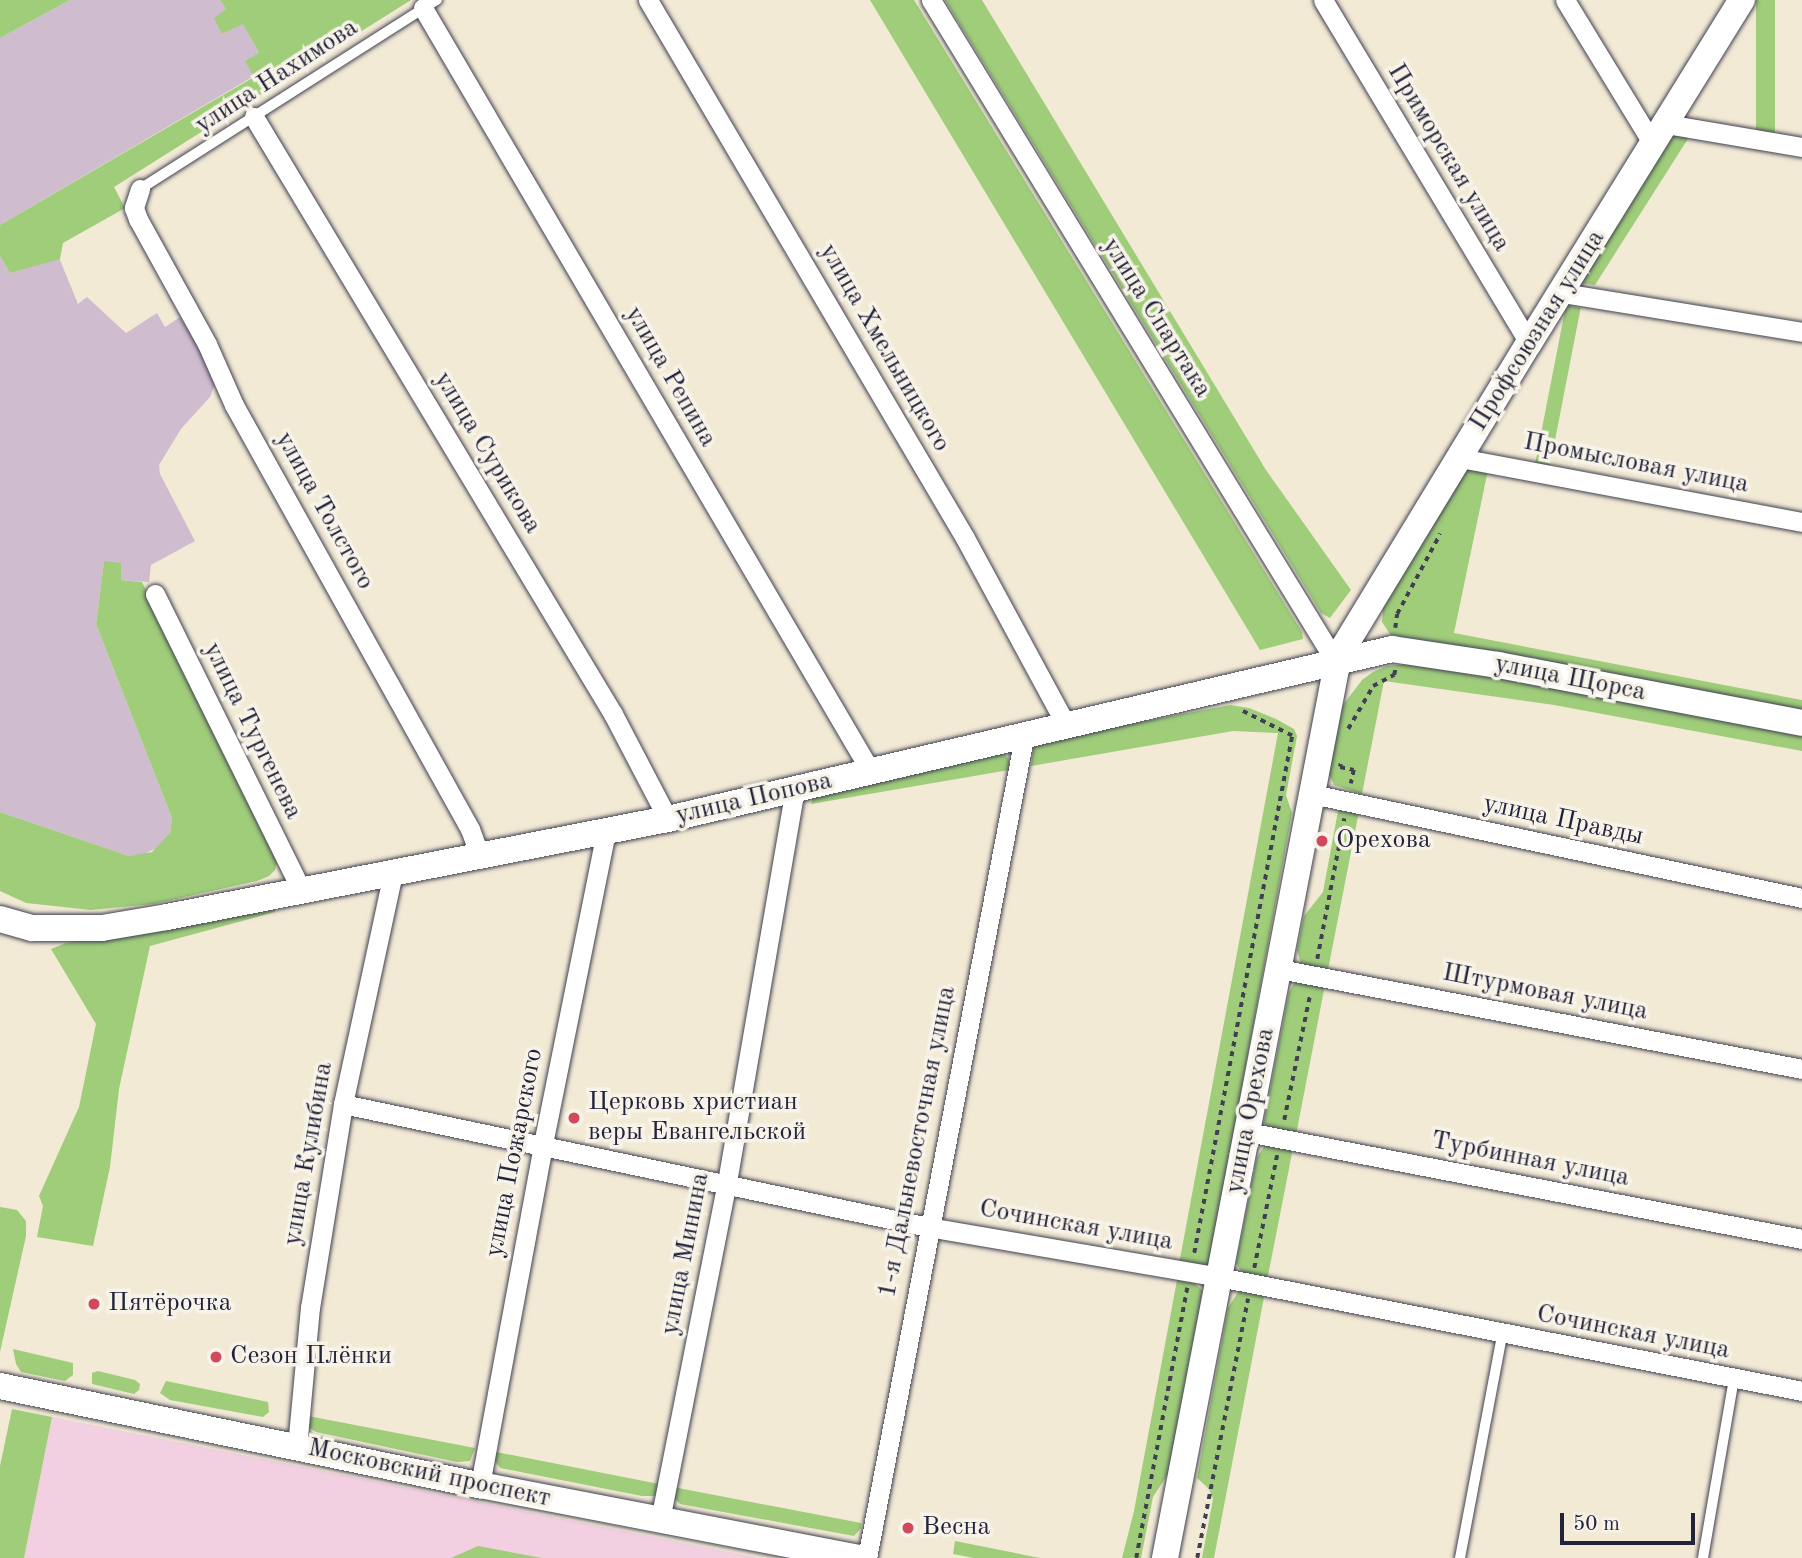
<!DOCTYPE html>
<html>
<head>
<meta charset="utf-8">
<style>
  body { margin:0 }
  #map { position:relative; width:1802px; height:1558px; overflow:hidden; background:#f2ead5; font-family:"Old Standard TT",serif }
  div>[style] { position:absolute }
  .built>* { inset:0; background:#f2cfe1 }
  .industrial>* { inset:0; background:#cfbdcf }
  .green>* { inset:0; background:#9fcd7a; transform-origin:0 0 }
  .path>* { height:3.5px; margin-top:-1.75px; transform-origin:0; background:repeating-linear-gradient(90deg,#414052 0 5px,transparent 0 10px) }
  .roads { filter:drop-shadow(0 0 2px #414052) drop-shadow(0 0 2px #414052) }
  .lane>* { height:10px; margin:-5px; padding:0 5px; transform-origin:5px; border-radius:5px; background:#fff }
  .street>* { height:19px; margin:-9.5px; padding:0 9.5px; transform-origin:9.5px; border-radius:9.5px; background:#fff }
  .secondary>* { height:26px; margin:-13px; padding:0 13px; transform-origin:13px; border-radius:13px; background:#fff }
  .dots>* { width:19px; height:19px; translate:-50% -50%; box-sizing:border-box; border:4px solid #f7f3e8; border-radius:50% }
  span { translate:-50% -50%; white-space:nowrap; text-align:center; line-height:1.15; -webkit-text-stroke:7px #f7f3e8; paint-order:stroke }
  .street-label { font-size:26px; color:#22223b }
  .poi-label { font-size:26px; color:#22223b }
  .left { translate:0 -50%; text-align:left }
  .scale { position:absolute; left:1560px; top:1513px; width:135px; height:32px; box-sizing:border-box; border:4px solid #22223b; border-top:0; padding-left:9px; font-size:21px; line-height:24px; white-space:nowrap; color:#22223b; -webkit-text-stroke:5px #f7f3e8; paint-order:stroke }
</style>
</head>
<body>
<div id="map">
  <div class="built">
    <i style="clip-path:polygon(52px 1417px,759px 1558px,24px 1558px)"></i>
  </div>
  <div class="industrial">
    <i style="clip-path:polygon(70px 0,220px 0,226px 9px,222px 34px,243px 23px,259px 53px,254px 76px,0 225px,0 38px)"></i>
    <i style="clip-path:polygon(58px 255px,78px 304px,87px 297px,126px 333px,157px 313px,165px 327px,180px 317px,213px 369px,215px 384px,210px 397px,181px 429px,159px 465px,160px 474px,195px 541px,151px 565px,149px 582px,120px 580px,104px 561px,96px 624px,172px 818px,170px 833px,161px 846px,142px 855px,129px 856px,0 812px,0 256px,10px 273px)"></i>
  </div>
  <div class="green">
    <i style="clip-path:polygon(0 0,70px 0,0 38px)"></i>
    <i style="clip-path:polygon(220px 0,411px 0,114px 187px,125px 208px,63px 243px,60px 259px,10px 273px,0 256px,0 225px,254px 77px,245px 61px,259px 53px,243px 24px,222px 34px,214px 18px,226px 9px)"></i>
    <i style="clip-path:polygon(870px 0,914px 0,1302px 632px,1303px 639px,1260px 650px)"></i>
    <i style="clip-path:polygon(945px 0,982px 0,1266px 470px,1351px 590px,1330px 618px,1321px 613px)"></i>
    <i style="left:1756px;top:0;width:19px;height:137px"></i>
    <i style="clip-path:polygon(1674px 131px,1691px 134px,1595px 285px,1580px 283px)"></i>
    <i style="left:1566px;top:305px;width:15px;height:170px;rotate:11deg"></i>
    <i style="clip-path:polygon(1469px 466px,1488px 470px,1454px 633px,1802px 700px,1802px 713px,1392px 637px,1382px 622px,1383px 607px)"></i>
    <i style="clip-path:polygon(104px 561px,121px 563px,121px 580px,142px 582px,277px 861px,275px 870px,269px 876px,257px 881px,153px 904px,91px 910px,26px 903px,0 891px,0 812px,129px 856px,152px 852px,170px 833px,172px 818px,96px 624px)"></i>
    <i style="clip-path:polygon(1418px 663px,1802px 734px,1802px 751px,1554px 705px,1384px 681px,1362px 794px,1334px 785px,1327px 770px,1333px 732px,1343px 705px,1362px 680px,1373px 672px,1387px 666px)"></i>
    <i style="clip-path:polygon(1230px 705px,1249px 708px,1276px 719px,1294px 729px,1297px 736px,1286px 795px,1292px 813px,1210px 1262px,1205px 1266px,1179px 1264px,1278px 733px,1233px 731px,1031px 766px,1034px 746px,1041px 741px)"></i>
    <i style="clip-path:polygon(1002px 752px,1009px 759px,1009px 770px,811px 804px,813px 796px)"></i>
    <i style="clip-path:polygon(1343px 808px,1359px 811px,1328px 970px,1301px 964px,1297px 950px,1304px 916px,1323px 892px,1338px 811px)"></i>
    <i style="clip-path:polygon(273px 906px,275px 912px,150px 946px,119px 1089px,110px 1167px,93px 1246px,37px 1237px,43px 1206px,39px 1196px,79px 1107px,96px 1024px,51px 949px,66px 943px)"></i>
    <i style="clip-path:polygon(1295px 982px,1325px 985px,1296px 1135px,1266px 1126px,1264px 1121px,1289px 992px)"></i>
    <i style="clip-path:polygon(1266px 1144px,1293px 1148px,1267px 1281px,1244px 1276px,1236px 1263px,1257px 1157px)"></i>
    <i style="clip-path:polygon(0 1207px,17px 1210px,26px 1221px,26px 1236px,0 1352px)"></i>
    <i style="clip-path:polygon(1177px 1280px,1194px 1283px,1202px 1290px,1202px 1296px,1168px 1474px,1153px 1497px,1141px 1558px,1122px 1558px,1134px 1511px)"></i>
    <i style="clip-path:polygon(1240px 1289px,1265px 1292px,1214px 1558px,1202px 1558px,1213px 1499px,1209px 1489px,1197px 1478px,1228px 1308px)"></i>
    <i style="clip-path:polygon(13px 1349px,73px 1363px,73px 1375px,65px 1381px,21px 1372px,16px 1364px)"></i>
    <i style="clip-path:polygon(98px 1371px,135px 1380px,140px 1384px,139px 1390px,134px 1394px,92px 1384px,92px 1373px)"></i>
    <i style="clip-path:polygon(166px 1381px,268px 1402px,269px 1412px,263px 1417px,170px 1400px,160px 1393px)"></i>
    <i style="clip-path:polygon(12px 1409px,52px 1417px,24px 1558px,0 1558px,0 1466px)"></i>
    <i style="clip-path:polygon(308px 1416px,475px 1448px,470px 1461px,457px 1462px,316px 1432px,306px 1426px)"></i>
    <i style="clip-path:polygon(496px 1452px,659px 1484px,655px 1496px,642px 1496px,500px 1468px,495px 1461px)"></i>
    <i style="clip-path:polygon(673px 1487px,861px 1523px,861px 1528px,854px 1536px,680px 1504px,673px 1497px)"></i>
    <i style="clip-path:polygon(955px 1541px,1040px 1558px,974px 1558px,953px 1554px)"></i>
    <i style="clip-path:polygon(478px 1546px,542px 1558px,451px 1558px)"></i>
  </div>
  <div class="path">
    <i style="left:1395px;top:628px;width:14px;rotate:-82deg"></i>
    <i style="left:1397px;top:614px;width:91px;rotate:-61.7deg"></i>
    <i style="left:1348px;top:729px;width:50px;rotate:-59.8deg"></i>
    <i style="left:1373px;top:686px;width:24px;rotate:-28deg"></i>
    <i style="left:1394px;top:675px;width:5px;rotate:-79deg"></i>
    <i style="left:1341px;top:764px;width:3px;rotate:108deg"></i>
    <i style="left:1340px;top:767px;width:14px;rotate:12deg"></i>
    <i style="left:1354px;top:770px;width:14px;rotate:102deg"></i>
    <i style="left:1317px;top:959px;width:143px;rotate:-79.1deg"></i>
    <i style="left:1284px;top:1120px;width:129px;rotate:-78.3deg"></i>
    <i style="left:1194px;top:1253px;width:526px;rotate:-79.27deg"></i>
    <i style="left:1292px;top:736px;width:56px;rotate:-153.4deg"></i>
    <i style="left:1254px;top:1268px;width:115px;rotate:-78.5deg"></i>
    <i style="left:1136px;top:1558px;width:275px;rotate:-79.3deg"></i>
    <i style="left:1197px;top:1558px;width:264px;rotate:-78.9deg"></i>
  </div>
  <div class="roads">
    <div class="lane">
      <i style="left:140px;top:189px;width:352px;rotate:-32.5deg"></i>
      <i style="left:1460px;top:1558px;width:227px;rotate:-79.3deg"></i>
      <i style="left:1703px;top:1558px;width:182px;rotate:-80.2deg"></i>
    </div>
    <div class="street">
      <i style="left:648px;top:0;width:624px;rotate:59.49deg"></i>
      <i style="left:965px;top:538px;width:215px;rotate:61.6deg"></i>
      <i style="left:931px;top:0;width:778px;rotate:58.56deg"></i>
      <i style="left:1323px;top:0;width:400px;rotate:59deg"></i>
      <i style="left:1565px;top:0;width:169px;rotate:58.6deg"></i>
      <i style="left:423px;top:8px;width:886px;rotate:59.61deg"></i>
      <i style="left:254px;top:117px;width:697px;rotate:58.98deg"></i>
      <i style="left:613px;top:714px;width:119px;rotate:62.4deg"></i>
      <i style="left:1666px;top:124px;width:138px;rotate:9.6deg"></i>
      <i style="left:140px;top:189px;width:20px;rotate:108deg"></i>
      <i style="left:134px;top:208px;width:12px;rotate:70deg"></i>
      <i style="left:138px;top:219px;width:143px;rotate:61.1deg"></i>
      <i style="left:207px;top:344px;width:67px;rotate:66.1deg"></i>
      <i style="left:234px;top:405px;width:485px;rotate:60.9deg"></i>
      <i style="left:470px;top:829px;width:29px;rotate:70deg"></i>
      <i style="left:1562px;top:293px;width:243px;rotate:9.2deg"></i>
      <i style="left:1460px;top:458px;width:348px;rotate:10.6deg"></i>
      <i style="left:155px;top:594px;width:331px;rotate:63.7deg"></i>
      <i style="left:1312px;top:794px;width:501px;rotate:11.98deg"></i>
      <i style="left:1279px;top:969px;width:532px;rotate:10.82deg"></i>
      <i style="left:343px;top:1104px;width:598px;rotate:11.87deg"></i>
      <i style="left:928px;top:1227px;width:295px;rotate:9.7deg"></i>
      <i style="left:1219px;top:1277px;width:594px;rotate:11.06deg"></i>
      <i style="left:1247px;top:1132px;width:565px;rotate:10.91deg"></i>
      <i style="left:297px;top:1447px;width:140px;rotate:-84.7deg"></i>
      <i style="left:310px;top:1308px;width:207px;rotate:-80.8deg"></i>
      <i style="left:343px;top:1104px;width:236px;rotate:-77.8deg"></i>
      <i style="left:480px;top:1485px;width:347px;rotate:-79.5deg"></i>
      <i style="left:543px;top:1144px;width:318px;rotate:-78.6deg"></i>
      <i style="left:660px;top:1520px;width:345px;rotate:-78.8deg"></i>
      <i style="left:727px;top:1182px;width:398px;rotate:-80.2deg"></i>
      <i style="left:867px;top:1558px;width:836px;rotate:-79.17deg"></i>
    </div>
    <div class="secondary">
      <i style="left:0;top:919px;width:33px;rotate:16deg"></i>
      <i style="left:32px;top:928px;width:70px"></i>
      <i style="left:102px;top:928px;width:66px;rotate:-9.6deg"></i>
      <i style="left:167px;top:917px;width:510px;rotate:-11.07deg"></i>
      <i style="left:668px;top:819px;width:744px;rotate:-13.21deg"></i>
      <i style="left:1392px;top:649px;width:107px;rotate:8.6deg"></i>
      <i style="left:1498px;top:665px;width:309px;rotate:10.8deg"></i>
      <i style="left:0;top:1386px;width:490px;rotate:11.7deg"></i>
      <i style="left:480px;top:1485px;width:385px;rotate:10.9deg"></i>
      <i style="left:1165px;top:1558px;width:910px;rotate:-79.11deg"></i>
      <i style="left:1337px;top:664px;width:18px;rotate:-68deg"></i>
      <i style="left:1344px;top:647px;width:356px;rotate:-58.7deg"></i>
      <i style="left:1529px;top:343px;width:404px;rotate:-58.2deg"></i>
    </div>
  </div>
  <div class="dots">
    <i style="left:1322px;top:841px;background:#d1495b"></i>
    <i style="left:574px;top:1118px;background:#d1495b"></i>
    <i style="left:94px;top:1304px;background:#d1495b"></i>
    <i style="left:216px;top:1357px;background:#d1495b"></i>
    <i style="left:908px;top:1528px;background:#d1495b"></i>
  </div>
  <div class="street-label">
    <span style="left:277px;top:77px;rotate:-33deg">улица Нахимова</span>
    <span style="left:1448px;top:158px;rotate:59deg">Приморская улица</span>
    <span style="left:1156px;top:318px;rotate:58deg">улица Спартака</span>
    <span style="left:1538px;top:331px;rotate:-58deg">Профсоюзная улица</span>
    <span style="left:884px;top:348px;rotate:60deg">улица Хмельницкого</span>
    <span style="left:670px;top:377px;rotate:60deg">улица Репина</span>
    <span style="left:487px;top:453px;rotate:59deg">улица Сурикова</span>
    <span style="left:1636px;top:464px;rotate:11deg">Промысловая улица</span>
    <span style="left:324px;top:511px;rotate:61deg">улица Толстого</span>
    <span style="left:1570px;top:679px;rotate:11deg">улица Щорса</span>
    <span style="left:252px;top:731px;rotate:64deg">улица Тургенева</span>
    <span style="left:754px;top:799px;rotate:-13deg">улица Попова</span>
    <span style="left:1563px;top:821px;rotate:12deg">улица Правды</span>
    <span style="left:1545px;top:993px;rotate:11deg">Штурмовая улица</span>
    <span style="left:1251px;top:1111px;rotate:-79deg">улица Орехова</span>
    <span style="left:918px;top:1142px;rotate:-79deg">1-я Дальневосточная улица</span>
    <span style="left:515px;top:1153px;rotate:-79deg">улица Пожарского</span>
    <span style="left:309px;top:1154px;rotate:-80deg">улица Кулибина</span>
    <span style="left:1530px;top:1160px;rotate:11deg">Турбинная улица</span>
    <span style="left:1076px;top:1226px;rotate:10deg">Сочинская улица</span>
    <span style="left:686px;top:1254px;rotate:-79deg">улица Минина</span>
    <span style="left:1633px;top:1333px;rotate:11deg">Сочинская улица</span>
    <span style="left:429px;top:1474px;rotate:12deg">Московский проспект</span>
  </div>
  <div class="poi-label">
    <span class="left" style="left:1336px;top:841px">Орехова</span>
    <span class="left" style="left:588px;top:1118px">Церковь христиан<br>веры Евангельской</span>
    <span class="left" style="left:108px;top:1304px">Пятёрочка</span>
    <span class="left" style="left:230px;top:1357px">Сезон Плёнки</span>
    <span class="left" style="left:922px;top:1528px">Весна</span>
  </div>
  <div class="scale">50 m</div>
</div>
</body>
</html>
